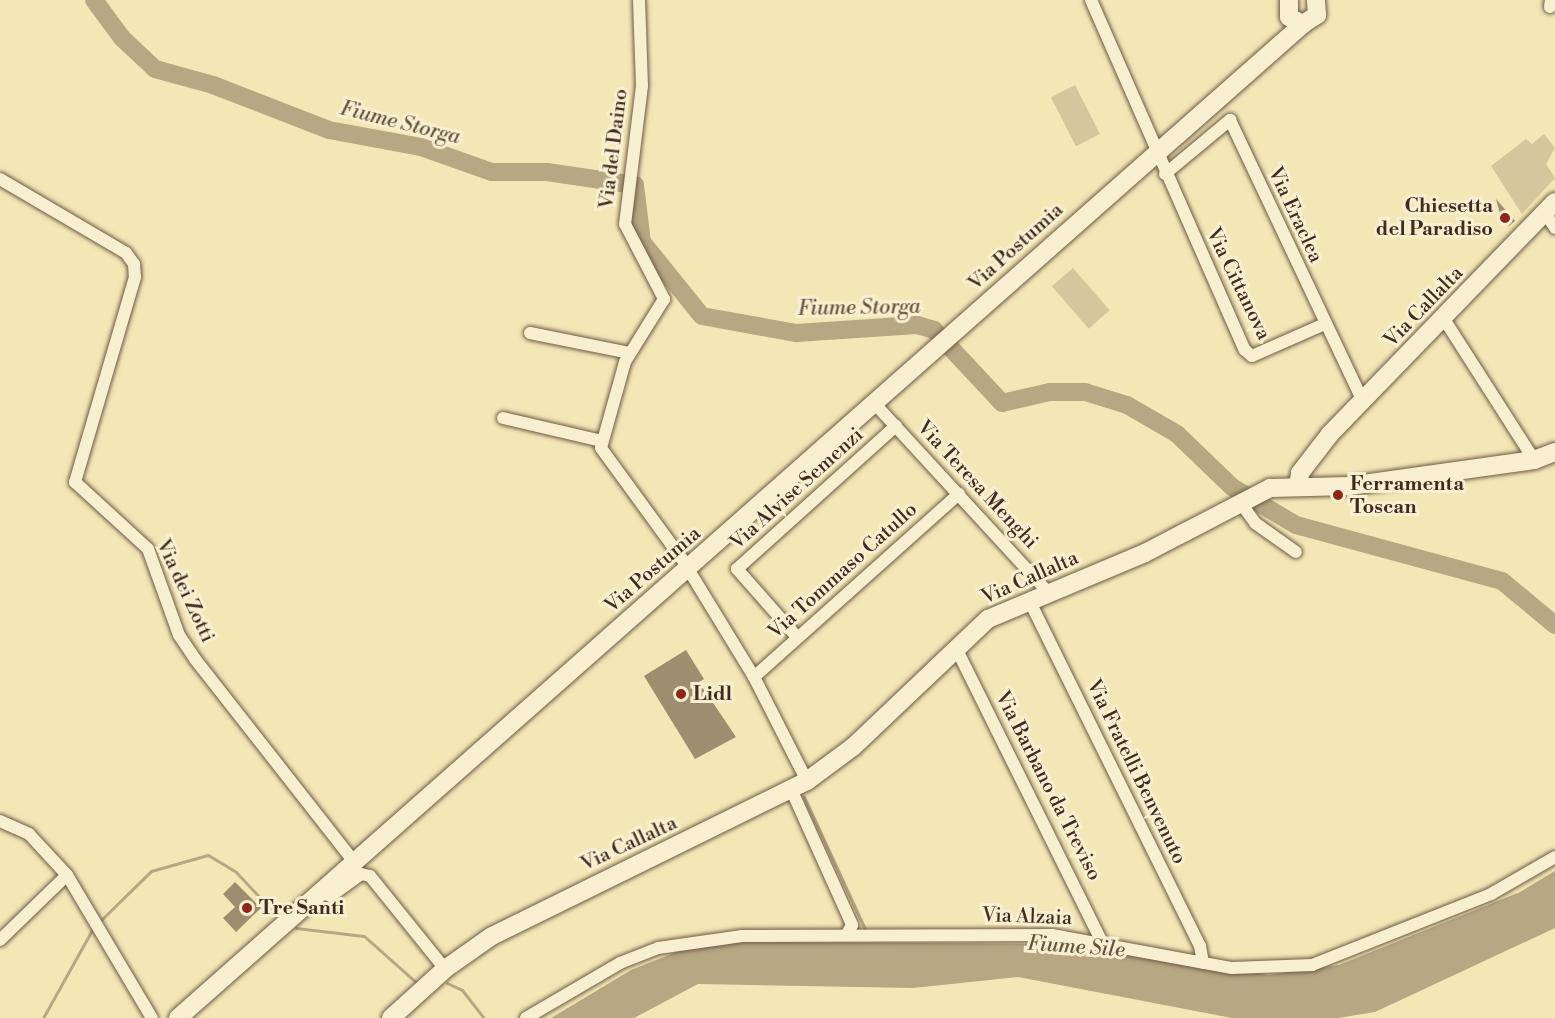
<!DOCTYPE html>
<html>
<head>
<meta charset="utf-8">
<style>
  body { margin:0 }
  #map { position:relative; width:1555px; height:1018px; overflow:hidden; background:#f4e7b6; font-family:"Libre Bodoni",serif }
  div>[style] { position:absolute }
  .green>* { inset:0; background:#d5c79d; transform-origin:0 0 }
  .water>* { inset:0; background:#b7a783 }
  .stream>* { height:3px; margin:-1.5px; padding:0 1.5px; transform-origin:1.5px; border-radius:1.5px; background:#b7a783 }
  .river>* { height:18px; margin:-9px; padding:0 9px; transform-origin:9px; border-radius:9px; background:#b7a783 }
  .building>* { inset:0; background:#9e8d6e }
  .roads { filter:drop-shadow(0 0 2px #6d5a46) drop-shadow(0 0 2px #6d5a46) }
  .street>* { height:12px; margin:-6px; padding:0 6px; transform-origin:6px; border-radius:6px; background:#f8efd0 }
  .secondary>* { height:18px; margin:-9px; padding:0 9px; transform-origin:9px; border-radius:9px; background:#f8efd0 }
  .dots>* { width:16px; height:16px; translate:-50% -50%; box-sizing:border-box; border:3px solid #f8efd0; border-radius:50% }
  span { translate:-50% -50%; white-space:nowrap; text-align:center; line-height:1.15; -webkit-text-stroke:6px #f8efd0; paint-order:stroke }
  .street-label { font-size:20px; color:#402b21 }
  .poi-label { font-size:20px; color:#402b21; font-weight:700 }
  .right { translate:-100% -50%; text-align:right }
  .left { translate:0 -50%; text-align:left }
  .water-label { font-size:21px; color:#64503e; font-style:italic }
</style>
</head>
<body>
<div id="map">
  <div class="green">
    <i style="left:1075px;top:85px;width:55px;height:27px;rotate:63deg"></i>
    <i style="clip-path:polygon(1544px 134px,1555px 148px,1546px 164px,1555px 178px,1522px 214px,1491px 166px,1526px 139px,1532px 144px)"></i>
    <i style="left:1073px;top:268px;width:56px;height:28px;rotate:49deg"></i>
  </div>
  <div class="water">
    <i style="clip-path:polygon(1555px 871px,1555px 928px,1375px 1012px,1338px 1018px,1232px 1018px,1018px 977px,913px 988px,698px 984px,634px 1018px,551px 1018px,631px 970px,679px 951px,740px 942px,1083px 944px,1269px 975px,1339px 965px,1520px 892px)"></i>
  </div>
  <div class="stream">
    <i style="left:804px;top:797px;width:148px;rotate:65.2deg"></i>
    <i style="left:100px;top:921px;width:71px;rotate:-44.4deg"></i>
    <i style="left:151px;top:871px;width:59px;rotate:-15.7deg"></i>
    <i style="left:208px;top:855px;width:33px;rotate:31deg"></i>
    <i style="left:236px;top:872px;width:60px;rotate:47deg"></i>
    <i style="left:296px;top:928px;width:68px;rotate:6.7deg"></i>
    <i style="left:364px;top:936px;width:74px;rotate:41.7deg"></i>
    <i style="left:447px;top:983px;width:17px;rotate:25deg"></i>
    <i style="left:462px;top:990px;width:36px;rotate:52deg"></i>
    <i style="left:43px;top:1018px;width:103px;rotate:-60.9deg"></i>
  </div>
  <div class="river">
    <i style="left:94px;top:0;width:47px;rotate:53.6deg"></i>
    <i style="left:122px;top:38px;width:45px;rotate:43.2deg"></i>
    <i style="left:155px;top:69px;width:60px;rotate:15.4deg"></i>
    <i style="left:213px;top:85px;width:124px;rotate:21.2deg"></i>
    <i style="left:329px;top:130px;width:94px;rotate:10.5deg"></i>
    <i style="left:421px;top:147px;width:75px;rotate:19.4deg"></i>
    <i style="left:492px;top:172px;width:55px"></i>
    <i style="left:547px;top:172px;width:89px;rotate:8.4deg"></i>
    <i style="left:635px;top:185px;width:57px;rotate:83deg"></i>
    <i style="left:642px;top:242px;width:95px;rotate:51deg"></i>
    <i style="left:702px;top:316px;width:96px;rotate:10.3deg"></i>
    <i style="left:796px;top:333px;width:121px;rotate:-3.8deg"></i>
    <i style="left:917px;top:325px;width:18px;rotate:16deg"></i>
    <i style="left:934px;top:330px;width:100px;rotate:47deg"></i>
    <i style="left:1002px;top:403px;width:49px;rotate:-12.9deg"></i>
    <i style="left:1050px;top:392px;width:35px"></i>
    <i style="left:1085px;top:392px;width:44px;rotate:17.2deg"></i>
    <i style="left:1127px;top:405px;width:58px;rotate:30.1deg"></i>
    <i style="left:1177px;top:434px;width:76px;rotate:43.9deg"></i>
    <i style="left:1232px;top:487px;width:74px;rotate:30.7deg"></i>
    <i style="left:1296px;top:525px;width:213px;rotate:15.2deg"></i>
    <i style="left:1502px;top:581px;width:69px;rotate:39.7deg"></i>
  </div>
  <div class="building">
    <i style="clip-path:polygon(1496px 199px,1515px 221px,1509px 226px,1501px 217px)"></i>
    <i style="clip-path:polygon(686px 650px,704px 679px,699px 682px,736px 737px,695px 759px,644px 676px)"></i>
    <i style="clip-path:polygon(235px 882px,261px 908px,236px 932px,223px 918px,235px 907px,223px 894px)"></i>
  </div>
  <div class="roads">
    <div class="street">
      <i style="left:639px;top:0;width:86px;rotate:88deg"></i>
      <i style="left:642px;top:86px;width:139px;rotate:97deg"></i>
      <i style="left:625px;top:224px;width:85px;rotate:62.5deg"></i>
      <i style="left:664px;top:299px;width:74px;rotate:121.8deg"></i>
      <i style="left:625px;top:362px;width:89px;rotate:105.6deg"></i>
      <i style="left:601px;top:448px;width:137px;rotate:53.9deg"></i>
      <i style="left:682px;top:559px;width:138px;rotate:58.6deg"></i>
      <i style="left:754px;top:677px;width:117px;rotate:63deg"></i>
      <i style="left:1091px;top:0;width:382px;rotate:66.3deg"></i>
      <i style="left:1245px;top:350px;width:9px;rotate:41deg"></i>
      <i style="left:1252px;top:356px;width:80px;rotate:-23.7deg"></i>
      <i style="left:1550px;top:7px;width:7px;rotate:-82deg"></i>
      <i style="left:1165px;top:174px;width:85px;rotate:-39.7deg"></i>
      <i style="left:1230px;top:120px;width:312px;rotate:64.7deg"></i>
      <i style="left:0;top:179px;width:146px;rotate:30.4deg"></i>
      <i style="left:126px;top:253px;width:14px;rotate:54deg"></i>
      <i style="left:134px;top:264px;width:13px;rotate:86deg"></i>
      <i style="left:135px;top:277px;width:214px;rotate:106.3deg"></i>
      <i style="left:75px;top:482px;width:99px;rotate:42.5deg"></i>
      <i style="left:148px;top:549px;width:91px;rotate:70.2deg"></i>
      <i style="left:179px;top:635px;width:29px;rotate:56deg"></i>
      <i style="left:195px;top:659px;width:258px;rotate:51.9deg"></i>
      <i style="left:1545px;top:213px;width:18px;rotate:56deg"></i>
      <i style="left:1444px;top:319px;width:167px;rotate:57.4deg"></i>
      <i style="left:530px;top:333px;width:101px;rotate:11.4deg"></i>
      <i style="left:875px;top:404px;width:255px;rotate:47.4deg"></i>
      <i style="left:503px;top:418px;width:102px;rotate:13.1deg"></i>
      <i style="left:1240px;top:502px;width:26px;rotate:54deg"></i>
      <i style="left:1255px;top:523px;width:50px;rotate:35.3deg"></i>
      <i style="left:1029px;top:600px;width:386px;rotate:63.7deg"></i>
      <i style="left:1200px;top:946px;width:17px;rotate:80deg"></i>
      <i style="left:797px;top:637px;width:91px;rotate:-131.4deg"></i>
      <i style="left:737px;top:569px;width:214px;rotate:-42deg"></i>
      <i style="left:956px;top:648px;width:328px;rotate:63.6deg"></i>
      <i style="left:754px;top:677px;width:275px;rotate:-41.8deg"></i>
      <i style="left:791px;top:789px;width:149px;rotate:65.8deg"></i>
      <i style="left:852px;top:925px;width:10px;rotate:119deg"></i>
      <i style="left:0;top:821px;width:32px;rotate:24deg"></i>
      <i style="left:29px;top:834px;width:56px;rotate:47.2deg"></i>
      <i style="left:67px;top:875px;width:166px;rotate:59.3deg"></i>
      <i style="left:321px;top:892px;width:11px;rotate:22deg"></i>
      <i style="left:331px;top:896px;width:37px;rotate:-36deg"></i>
      <i style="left:361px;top:874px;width:9px;rotate:13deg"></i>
      <i style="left:370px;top:876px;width:119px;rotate:51.1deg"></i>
      <i style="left:0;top:940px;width:93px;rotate:-44.1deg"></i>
      <i style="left:526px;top:1018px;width:109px;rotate:-30.3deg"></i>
      <i style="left:620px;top:963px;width:41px;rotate:-21.5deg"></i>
      <i style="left:658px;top:948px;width:85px;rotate:-8.1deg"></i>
      <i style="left:742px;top:936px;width:310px;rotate:-0.2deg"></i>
      <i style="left:1052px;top:935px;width:183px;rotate:10.4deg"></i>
      <i style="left:1232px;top:968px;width:80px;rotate:-2.1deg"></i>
      <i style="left:1312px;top:965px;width:193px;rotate:-21.6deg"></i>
      <i style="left:1491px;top:894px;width:74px;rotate:-30deg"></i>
    </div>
    <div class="secondary">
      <i style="left:1289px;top:0;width:17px;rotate:90deg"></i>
      <i style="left:1289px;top:17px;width:16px;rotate:27deg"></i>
      <i style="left:1303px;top:24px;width:17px;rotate:-33deg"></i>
      <i style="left:1317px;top:15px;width:15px;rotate:-94deg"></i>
      <i style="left:1298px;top:486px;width:13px;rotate:-81deg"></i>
      <i style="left:1300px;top:473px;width:49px;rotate:-52.4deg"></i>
      <i style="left:1330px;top:434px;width:323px;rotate:-45.9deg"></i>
      <i style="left:178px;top:1018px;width:1501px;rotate:-41.46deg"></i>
      <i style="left:391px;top:1018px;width:73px;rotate:-42.2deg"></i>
      <i style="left:445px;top:969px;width:57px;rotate:-35.1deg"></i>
      <i style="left:492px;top:936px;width:351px;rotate:-26.2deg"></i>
      <i style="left:807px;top:781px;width:57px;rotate:-36.5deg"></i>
      <i style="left:853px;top:747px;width:186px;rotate:-43.5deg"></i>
      <i style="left:988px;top:619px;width:170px;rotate:-22.8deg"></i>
      <i style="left:1145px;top:553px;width:141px;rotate:-27.5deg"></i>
      <i style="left:1270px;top:488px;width:79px;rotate:-1.5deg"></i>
      <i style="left:1349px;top:486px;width:187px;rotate:-8deg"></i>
      <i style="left:1534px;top:460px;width:22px;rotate:-21deg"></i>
    </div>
  </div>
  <div class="dots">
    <i style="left:1505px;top:218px;background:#8f2418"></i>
    <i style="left:1338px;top:495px;background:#8f2418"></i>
    <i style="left:681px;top:694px;background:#8f2418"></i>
    <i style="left:247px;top:908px;background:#8f2418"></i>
  </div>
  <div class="street-label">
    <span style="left:614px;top:149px;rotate:-83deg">Via del Daino</span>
    <span style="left:1295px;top:215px;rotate:65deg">Via Eraclea</span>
    <span style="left:1016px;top:247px;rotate:-42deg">Via Postumia</span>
    <span style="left:1238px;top:284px;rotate:64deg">Via Cittanova</span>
    <span style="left:1424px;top:307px;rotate:-46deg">Via Callalta</span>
    <span style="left:977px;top:485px;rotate:47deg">Via Teresa Menghi</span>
    <span style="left:797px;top:489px;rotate:-42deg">Via Alvise Semenzi</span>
    <span style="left:653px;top:570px;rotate:-41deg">Via Postumia</span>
    <span style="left:843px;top:571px;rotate:-42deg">Via Tommaso Catullo</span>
    <span style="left:1030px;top:578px;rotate:-24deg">Via Callalta</span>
    <span style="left:185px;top:591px;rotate:65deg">Via dei Zotti</span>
    <span style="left:1136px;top:772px;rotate:64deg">Via Fratelli Benvenuto</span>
    <span style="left:1048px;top:786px;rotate:63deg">Via Barbano da Treviso</span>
    <span style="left:629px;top:844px;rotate:-25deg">Via Callalta</span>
    <span style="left:1027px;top:917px;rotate:2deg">Via Alzaia</span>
  </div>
  <div class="poi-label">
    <span class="right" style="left:1493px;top:218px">Chiesetta<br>del Paradiso</span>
    <span class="left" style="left:1350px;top:496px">Ferramenta<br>Toscan</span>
    <span class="left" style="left:693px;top:694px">Lidl</span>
    <span class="left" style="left:259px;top:908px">Tre Santi</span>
  </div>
  <div class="water-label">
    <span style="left:400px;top:123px;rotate:14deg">Fiume Storga</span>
    <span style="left:859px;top:308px;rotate:-1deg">Fiume Storga</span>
    <span style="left:1076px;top:947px;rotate:4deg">Fiume Sile</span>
  </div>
</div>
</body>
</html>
